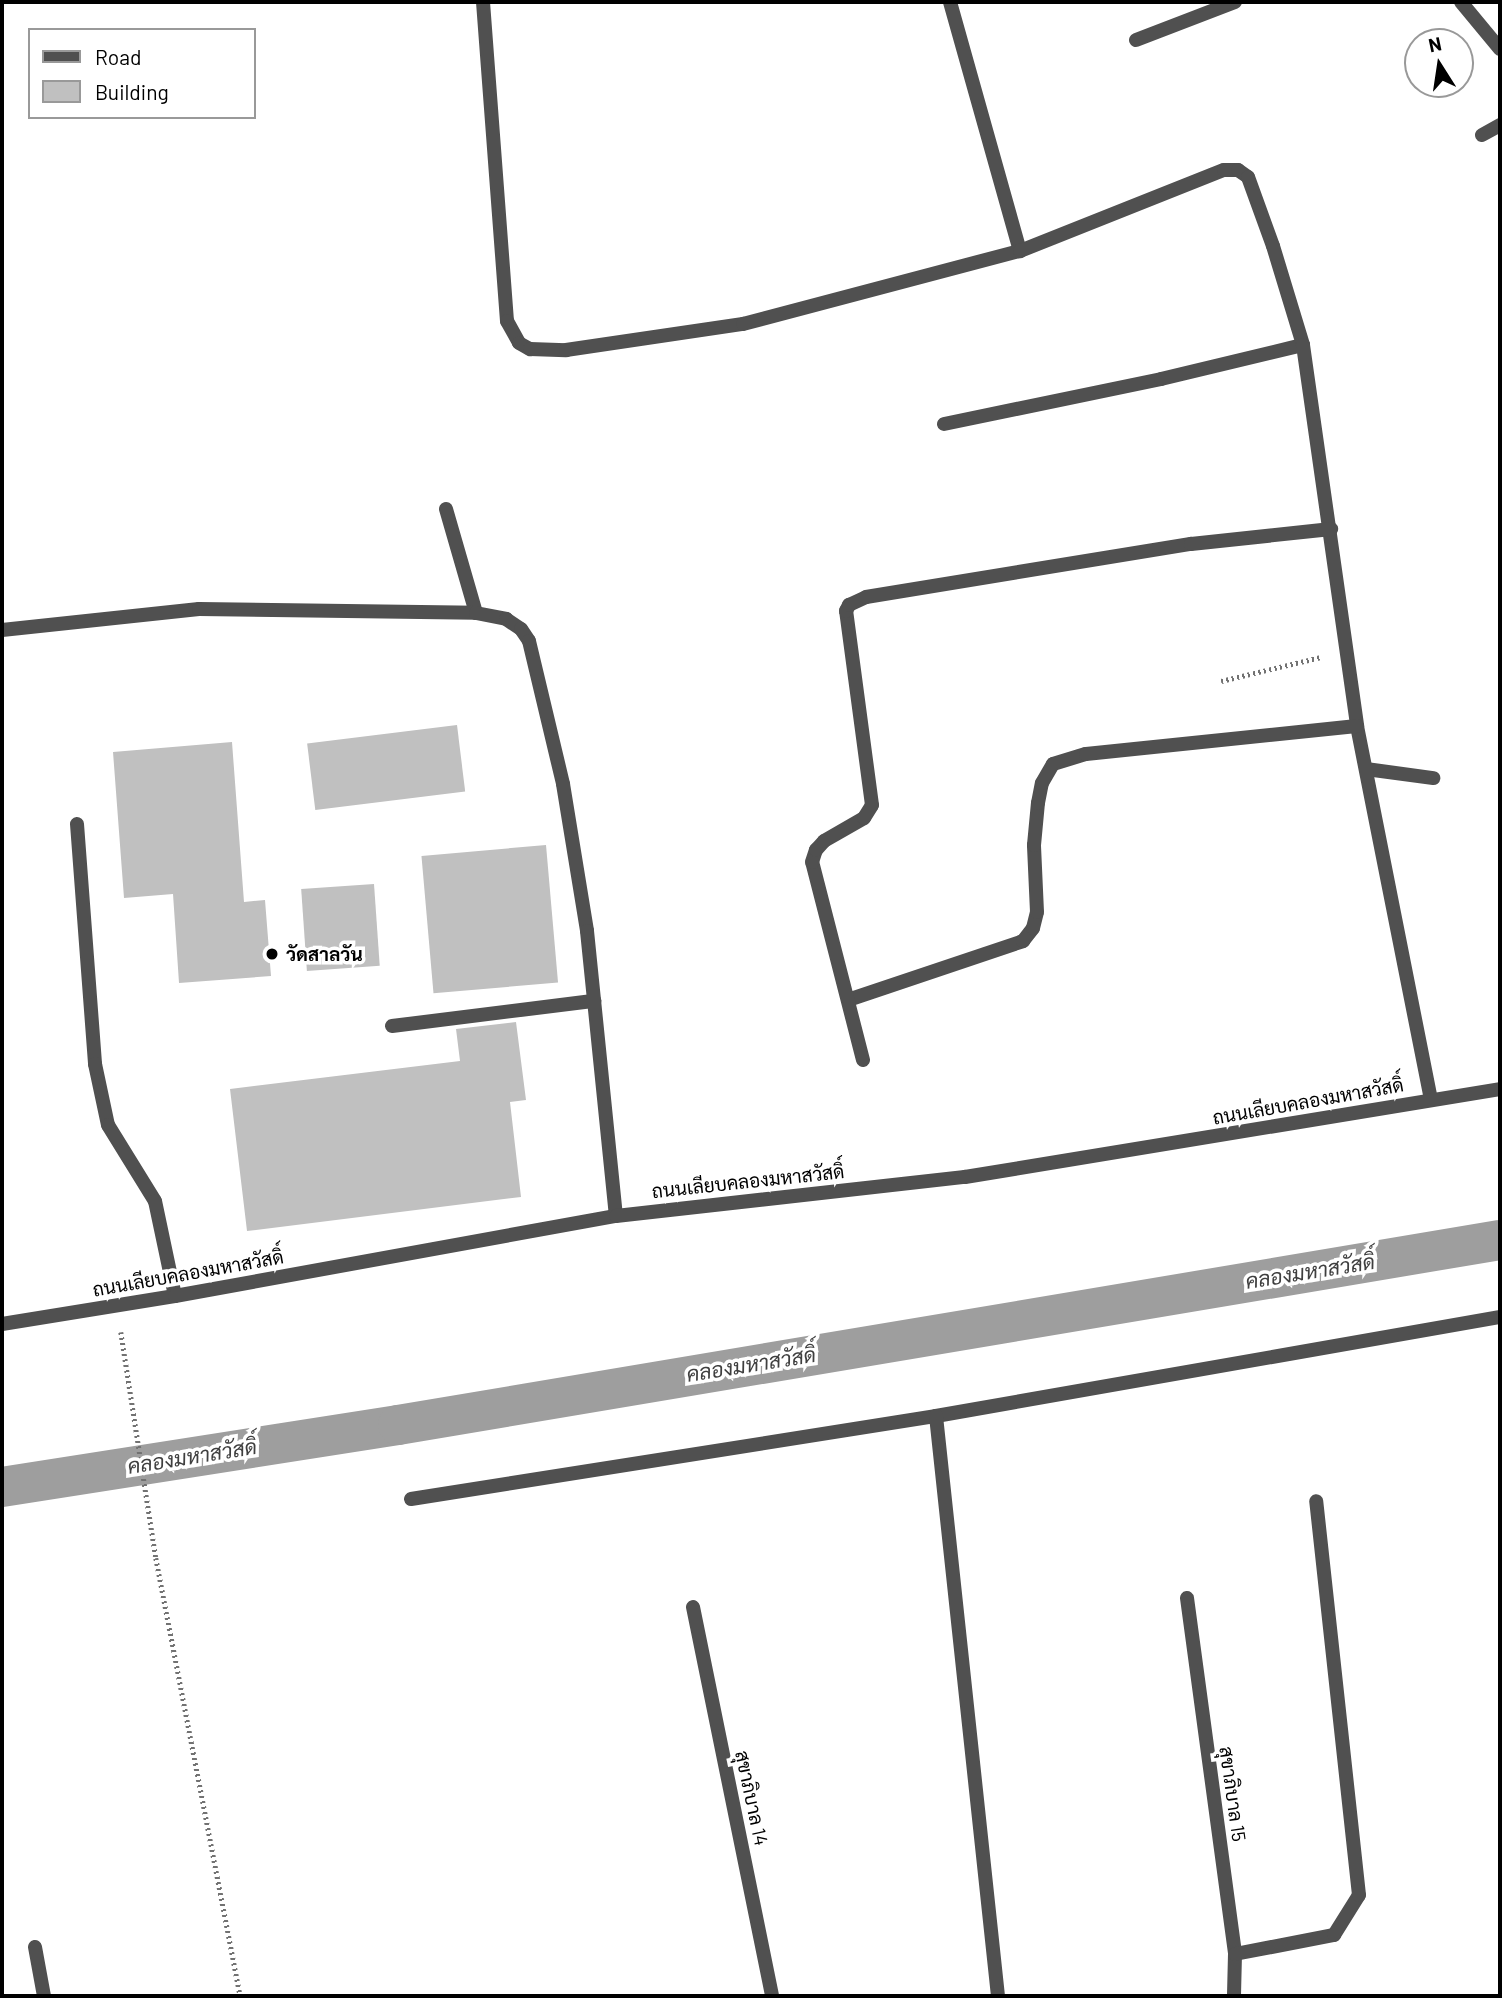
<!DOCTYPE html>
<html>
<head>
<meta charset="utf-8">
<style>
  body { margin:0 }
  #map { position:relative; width:1502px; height:1998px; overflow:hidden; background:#fff; font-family:Barlow,Sarabun,sans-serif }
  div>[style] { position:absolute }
  .canal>* { height:40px; margin:-20px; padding:0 20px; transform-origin:20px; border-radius:20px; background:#9e9e9e }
  .building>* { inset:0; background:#c0c0c0; transform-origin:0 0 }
  .path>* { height:4.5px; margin-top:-2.25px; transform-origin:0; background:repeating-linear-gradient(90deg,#727272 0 2px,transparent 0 5.5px) }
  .lane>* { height:14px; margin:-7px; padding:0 7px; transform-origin:7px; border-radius:7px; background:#505050 }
  .street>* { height:14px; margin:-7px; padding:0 7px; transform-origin:7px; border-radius:7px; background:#505050 }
  .dots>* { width:19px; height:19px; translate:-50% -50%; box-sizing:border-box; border:4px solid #fff; border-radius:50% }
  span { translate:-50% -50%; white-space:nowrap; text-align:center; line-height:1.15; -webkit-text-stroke:7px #fff; paint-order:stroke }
  .poi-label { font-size:19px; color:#000; font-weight:700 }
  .left { translate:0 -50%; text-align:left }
  .street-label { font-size:19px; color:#000 }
  .water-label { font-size:21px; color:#3f3f3f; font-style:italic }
  .frame { position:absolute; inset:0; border:4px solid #000; pointer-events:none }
  .legend { position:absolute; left:28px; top:28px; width:228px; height:91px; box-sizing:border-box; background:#fff; border:2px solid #999; margin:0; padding:9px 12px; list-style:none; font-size:21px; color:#000 }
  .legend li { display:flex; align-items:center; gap:14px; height:35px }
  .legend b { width:35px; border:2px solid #999 }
  .north { position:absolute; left:1404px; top:28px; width:70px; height:70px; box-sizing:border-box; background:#fff; border:2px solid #999; border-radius:50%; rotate:348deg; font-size:19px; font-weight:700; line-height:28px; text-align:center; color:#000 }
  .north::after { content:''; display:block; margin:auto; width:24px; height:32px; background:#000; clip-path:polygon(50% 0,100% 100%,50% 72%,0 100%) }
</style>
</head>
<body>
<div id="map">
  <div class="canal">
    <i style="left:2px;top:1487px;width:401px;rotate:-8.9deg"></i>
    <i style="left:398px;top:1425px;width:1117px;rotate:-9.53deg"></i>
  </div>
  <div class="building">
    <i style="left:457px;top:725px;width:67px;height:151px;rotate:83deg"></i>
    <i style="clip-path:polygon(232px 742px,244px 902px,265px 900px,271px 976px,179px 983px,173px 894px,124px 898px,113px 752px)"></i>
    <i style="left:546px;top:845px;width:138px;height:125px;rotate:85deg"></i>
    <i style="left:374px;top:884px;width:82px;height:73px;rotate:86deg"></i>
    <i style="clip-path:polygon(516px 1022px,526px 1100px,510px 1102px,521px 1197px,247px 1231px,230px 1089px,460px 1061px,456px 1029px)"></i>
  </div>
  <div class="path">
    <i style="left:1221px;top:681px;width:103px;rotate:-13.5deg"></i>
    <i style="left:121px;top:1332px;width:229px;rotate:81.2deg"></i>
    <i style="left:156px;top:1558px;width:446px;rotate:79.1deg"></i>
  </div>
  <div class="lane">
    <i style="left:950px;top:2px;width:259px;rotate:74.3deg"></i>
    <i style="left:1482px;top:135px;width:21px;rotate:-29deg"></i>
    <i style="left:944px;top:424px;width:222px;rotate:-11.7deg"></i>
    <i style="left:1161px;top:379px;width:146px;rotate:-13.5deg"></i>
    <i style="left:446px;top:509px;width:108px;rotate:73.9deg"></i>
    <i style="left:1366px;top:769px;width:68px;rotate:7.7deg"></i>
    <i style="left:77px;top:824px;width:241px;rotate:85.7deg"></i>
    <i style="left:95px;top:1064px;width:62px;rotate:78deg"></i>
    <i style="left:108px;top:1125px;width:89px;rotate:58.3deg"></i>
    <i style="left:155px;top:1201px;width:97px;rotate:78.1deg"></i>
    <i style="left:392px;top:1026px;width:204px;rotate:-7.1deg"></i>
    <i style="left:411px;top:1499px;width:532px;rotate:-8.98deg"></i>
    <i style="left:936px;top:1416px;width:573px;rotate:-9.96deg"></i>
    <i style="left:1187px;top:1598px;width:359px;rotate:82.3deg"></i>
    <i style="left:1235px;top:1954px;width:42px;rotate:91.4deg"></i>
    <i style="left:1235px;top:1954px;width:101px;rotate:-10.9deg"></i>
    <i style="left:1334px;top:1935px;width:47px;rotate:-58deg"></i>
    <i style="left:1359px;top:1895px;width:396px;rotate:-96.2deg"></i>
  </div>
  <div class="street">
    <i style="left:483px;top:2px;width:320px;rotate:85.7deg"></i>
    <i style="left:507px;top:321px;width:25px;rotate:61deg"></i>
    <i style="left:519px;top:343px;width:13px;rotate:29deg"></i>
    <i style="left:530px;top:349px;width:36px;rotate:2deg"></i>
    <i style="left:566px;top:350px;width:179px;rotate:-8.4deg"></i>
    <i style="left:743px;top:324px;width:286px;rotate:-14.8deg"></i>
    <i style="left:1020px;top:251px;width:219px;rotate:-21.7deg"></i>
    <i style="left:1224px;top:170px;width:14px"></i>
    <i style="left:1238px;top:170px;width:12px;rotate:35deg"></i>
    <i style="left:1248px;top:177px;width:73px;rotate:70.1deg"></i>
    <i style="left:1273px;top:246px;width:103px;rotate:73.1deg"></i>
    <i style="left:1303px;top:345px;width:385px;rotate:81.9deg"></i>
    <i style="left:1357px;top:726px;width:381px;rotate:78.8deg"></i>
    <i style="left:1461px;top:2px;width:61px;rotate:50.3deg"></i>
    <i style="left:1136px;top:40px;width:106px;rotate:-21deg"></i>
    <i style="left:2px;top:630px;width:198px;rotate:-6.1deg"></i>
    <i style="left:199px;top:609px;width:277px;rotate:0.8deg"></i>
    <i style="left:476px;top:613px;width:31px;rotate:11deg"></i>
    <i style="left:506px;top:619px;width:18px;rotate:34deg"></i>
    <i style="left:521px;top:629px;width:14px;rotate:56deg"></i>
    <i style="left:529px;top:641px;width:147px;rotate:76.6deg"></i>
    <i style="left:563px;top:784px;width:149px;rotate:80.7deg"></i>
    <i style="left:587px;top:931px;width:286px;rotate:84.2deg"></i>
    <i style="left:848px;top:1000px;width:185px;rotate:-18.6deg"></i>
    <i style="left:1023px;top:941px;width:16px;rotate:-52deg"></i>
    <i style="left:1033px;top:928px;width:16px;rotate:-76deg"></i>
    <i style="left:1037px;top:912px;width:67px;rotate:-92.6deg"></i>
    <i style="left:1034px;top:845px;width:42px;rotate:-84.6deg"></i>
    <i style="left:1038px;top:803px;width:20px;rotate:-79deg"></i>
    <i style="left:1042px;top:783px;width:22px;rotate:-60deg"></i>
    <i style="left:1053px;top:764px;width:34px;rotate:-17deg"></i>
    <i style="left:1086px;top:754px;width:272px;rotate:-5.9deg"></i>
    <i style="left:863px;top:1060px;width:204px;rotate:-104.4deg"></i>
    <i style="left:812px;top:862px;width:13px;rotate:-72deg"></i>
    <i style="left:816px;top:850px;width:12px;rotate:-48deg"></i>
    <i style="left:824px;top:841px;width:46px;rotate:-29.9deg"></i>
    <i style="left:864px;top:818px;width:15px;rotate:-58deg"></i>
    <i style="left:872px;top:805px;width:196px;rotate:-97.6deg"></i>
    <i style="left:846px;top:611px;width:7px;rotate:-63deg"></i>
    <i style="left:849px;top:605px;width:19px;rotate:-25deg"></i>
    <i style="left:866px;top:597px;width:329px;rotate:-9.3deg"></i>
    <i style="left:1191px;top:544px;width:141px;rotate:-6.1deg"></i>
    <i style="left:2px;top:1324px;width:175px;rotate:-9.2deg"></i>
    <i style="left:175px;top:1296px;width:448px;rotate:-10.3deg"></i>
    <i style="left:616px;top:1216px;width:351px;rotate:-6.4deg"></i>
    <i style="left:965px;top:1177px;width:542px;rotate:-9.34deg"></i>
    <i style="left:936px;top:1416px;width:583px;rotate:83.9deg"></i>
    <i style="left:693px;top:1607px;width:397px;rotate:78.5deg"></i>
    <i style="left:35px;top:1947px;width:50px;rotate:79.6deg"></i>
  </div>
  <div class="dots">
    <i style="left:272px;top:954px;background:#000"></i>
  </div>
  <div class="poi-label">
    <span class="left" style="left:286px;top:954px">วัดสาลวัน</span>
  </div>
  <div class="street-label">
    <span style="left:1308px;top:1101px;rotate:-10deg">ถนนเลียบคลองมหาสวัสดิ์</span>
    <span style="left:748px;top:1181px;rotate:-6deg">ถนนเลียบคลองมหาสวัสดิ์</span>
    <span style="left:188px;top:1273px;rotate:-10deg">ถนนเลียบคลองมหาสวัสดิ์</span>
    <span style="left:1233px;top:1794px;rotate:82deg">สุขาภิบาล 15</span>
    <span style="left:752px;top:1798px;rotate:78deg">สุขาภิบาล 14</span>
  </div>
  <div class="water-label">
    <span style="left:1310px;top:1271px;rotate:-9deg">คลองมหาสวัสดิ์</span>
    <span style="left:751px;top:1364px;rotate:-9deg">คลองมหาสวัสดิ์</span>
    <span style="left:192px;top:1456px;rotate:-9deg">คลองมหาสวัสดิ์</span>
  </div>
  <div class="frame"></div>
  <ul class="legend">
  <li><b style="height:9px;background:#505050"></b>Road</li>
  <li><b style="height:19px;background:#c0c0c0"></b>Building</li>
  </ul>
  <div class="north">N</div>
</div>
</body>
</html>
